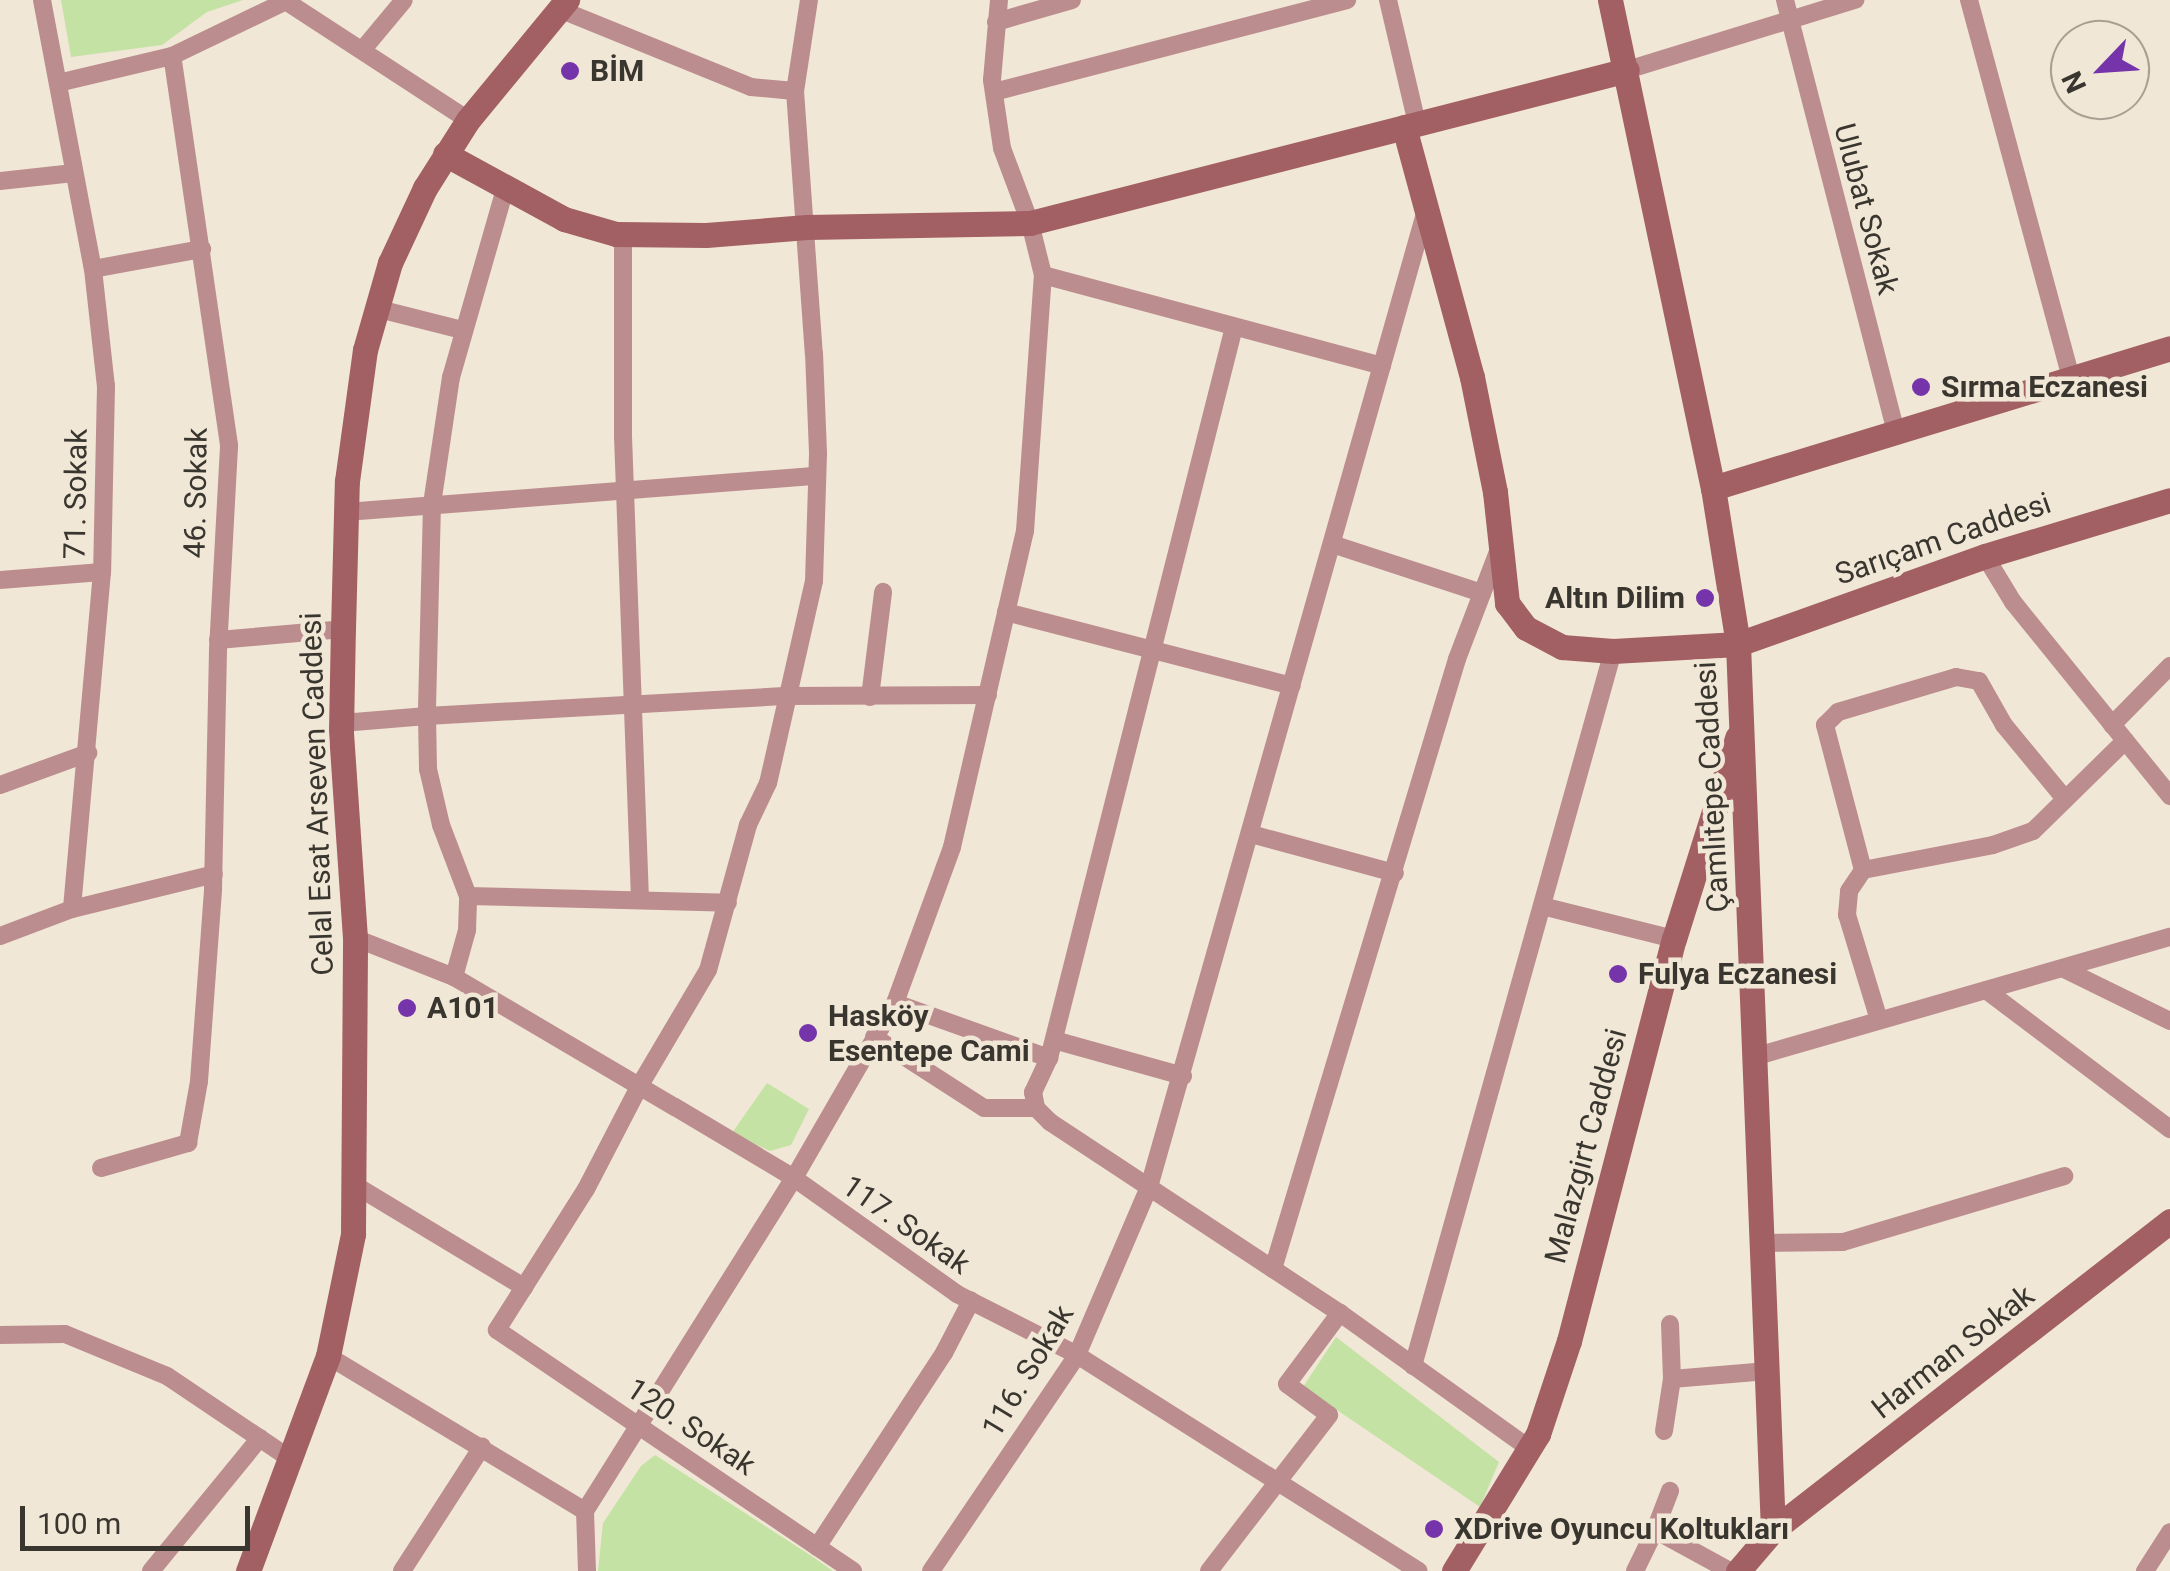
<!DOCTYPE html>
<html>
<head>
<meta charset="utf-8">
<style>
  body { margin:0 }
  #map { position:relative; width:2170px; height:1571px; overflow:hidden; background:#f1e7d6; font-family:Roboto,sans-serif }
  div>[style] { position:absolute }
  .green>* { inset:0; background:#c4e2a4 }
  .street>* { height:18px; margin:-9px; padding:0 9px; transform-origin:9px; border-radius:9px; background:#bc8d8f }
  .secondary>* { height:25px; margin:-12.5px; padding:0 12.5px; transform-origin:12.5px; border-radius:12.5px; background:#a26064 }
  .dots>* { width:28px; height:28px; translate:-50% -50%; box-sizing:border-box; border:5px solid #f1e7d6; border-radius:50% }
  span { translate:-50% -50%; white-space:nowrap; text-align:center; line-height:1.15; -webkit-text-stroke:9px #f1e7d6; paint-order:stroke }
  .poi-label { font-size:30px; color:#39352f; font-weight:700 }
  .left { translate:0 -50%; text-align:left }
  .right { translate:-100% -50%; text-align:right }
  .street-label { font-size:30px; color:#39352f }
  .north { position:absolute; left:2050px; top:20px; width:100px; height:100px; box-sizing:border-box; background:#f1e7d6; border:2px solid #a7a093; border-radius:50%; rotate:245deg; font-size:28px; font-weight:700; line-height:40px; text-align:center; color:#39352f }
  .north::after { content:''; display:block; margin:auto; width:35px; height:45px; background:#7534a9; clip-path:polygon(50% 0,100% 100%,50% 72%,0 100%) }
  .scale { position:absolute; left:20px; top:1506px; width:230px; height:45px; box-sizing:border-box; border:5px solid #39352f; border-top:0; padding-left:12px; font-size:30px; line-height:35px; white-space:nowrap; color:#39352f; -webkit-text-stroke:8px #f1e7d6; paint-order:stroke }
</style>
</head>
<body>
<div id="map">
  <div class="green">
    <i style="clip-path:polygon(61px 0,243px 0,207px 12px,162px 45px,71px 57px)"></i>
    <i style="clip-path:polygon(767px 1083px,809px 1109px,791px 1145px,770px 1151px,732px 1133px)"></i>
    <i style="clip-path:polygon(1336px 1337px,1499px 1462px,1480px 1507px,1303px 1387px)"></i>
    <i style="clip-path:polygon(655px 1455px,810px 1555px,833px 1571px,598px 1571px,603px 1523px,641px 1466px)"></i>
  </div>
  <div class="street">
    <i style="left:42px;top:0;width:274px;rotate:79.3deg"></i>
    <i style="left:93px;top:269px;width:118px;rotate:83.7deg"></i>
    <i style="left:106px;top:386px;width:186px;rotate:91.2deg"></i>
    <i style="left:102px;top:572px;width:338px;rotate:95.1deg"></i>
    <i style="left:284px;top:0;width:220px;rotate:33.1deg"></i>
    <i style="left:809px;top:0;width:92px;rotate:98.7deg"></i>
    <i style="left:795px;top:91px;width:263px;rotate:85.9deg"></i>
    <i style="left:814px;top:353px;width:101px;rotate:87.7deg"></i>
    <i style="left:818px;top:454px;width:127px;rotate:91.8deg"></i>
    <i style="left:814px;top:581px;width:207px;rotate:102.8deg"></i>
    <i style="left:768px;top:783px;width:47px;rotate:115.5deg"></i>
    <i style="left:748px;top:825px;width:150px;rotate:105.4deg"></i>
    <i style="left:708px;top:970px;width:134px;rotate:120.6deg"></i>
    <i style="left:640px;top:1085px;width:117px;rotate:117.4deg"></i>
    <i style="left:586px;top:1189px;width:167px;rotate:122.3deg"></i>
    <i style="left:497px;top:1330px;width:430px;rotate:34.1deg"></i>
    <i style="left:1388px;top:0;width:127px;rotate:76.8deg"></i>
    <i style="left:1785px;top:0;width:446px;rotate:75.6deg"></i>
    <i style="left:1969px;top:0;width:392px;rotate:74.9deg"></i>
    <i style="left:559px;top:9px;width:207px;rotate:22.1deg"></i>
    <i style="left:751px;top:87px;width:44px;rotate:5.2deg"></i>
    <i style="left:996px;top:22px;width:79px;rotate:-16.1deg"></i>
    <i style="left:364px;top:48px;width:62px;rotate:-50.2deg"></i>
    <i style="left:1627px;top:70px;width:239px;rotate:-17.1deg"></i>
    <i style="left:58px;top:83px;width:117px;rotate:-13.3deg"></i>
    <i style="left:172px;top:56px;width:124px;rotate:-25.7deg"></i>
    <i style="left:994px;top:92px;width:365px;rotate:-14.6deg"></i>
    <i style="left:0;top:181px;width:74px;rotate:-6.2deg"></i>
    <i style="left:505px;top:189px;width:196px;rotate:106deg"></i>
    <i style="left:451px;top:377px;width:128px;rotate:98.5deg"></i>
    <i style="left:432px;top:504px;width:212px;rotate:91.4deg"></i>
    <i style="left:427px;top:716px;width:362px;rotate:-3.2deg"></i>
    <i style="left:788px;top:696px;width:200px;rotate:-0.3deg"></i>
    <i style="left:623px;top:234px;width:202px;rotate:90deg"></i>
    <i style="left:623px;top:436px;width:464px;rotate:87.9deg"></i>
    <i style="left:93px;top:269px;width:111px;rotate:-10.4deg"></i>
    <i style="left:1043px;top:275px;width:351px;rotate:15deg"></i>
    <i style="left:375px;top:308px;width:90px;rotate:14.2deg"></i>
    <i style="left:1234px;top:327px;width:754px;rotate:104.2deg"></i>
    <i style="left:1049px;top:1058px;width:38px;rotate:115deg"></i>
    <i style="left:1033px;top:1092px;width:16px;rotate:79deg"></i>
    <i style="left:1036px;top:1108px;width:20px;rotate:45deg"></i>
    <i style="left:1050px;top:1122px;width:347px;rotate:33.4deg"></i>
    <i style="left:1340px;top:1313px;width:234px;rotate:35.6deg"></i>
    <i style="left:346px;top:512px;width:472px;rotate:-4.4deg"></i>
    <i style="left:1332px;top:544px;width:158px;rotate:18.1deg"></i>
    <i style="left:1985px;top:556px;width:54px;rotate:58.7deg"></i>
    <i style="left:2013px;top:602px;width:250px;rotate:51deg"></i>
    <i style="left:0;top:580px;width:102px;rotate:-4.5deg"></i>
    <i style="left:1006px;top:612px;width:295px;rotate:14.5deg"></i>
    <i style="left:218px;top:640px;width:125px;rotate:-5deg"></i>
    <i style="left:870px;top:697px;width:106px;rotate:-82.9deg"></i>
    <i style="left:342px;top:723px;width:85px;rotate:-4.7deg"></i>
    <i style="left:427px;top:716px;width:53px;rotate:88.9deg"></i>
    <i style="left:428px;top:769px;width:57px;rotate:76.9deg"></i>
    <i style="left:441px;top:825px;width:76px;rotate:69.2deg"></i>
    <i style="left:468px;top:896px;width:260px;rotate:1.5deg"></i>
    <i style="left:2112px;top:725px;width:83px;rotate:-45.5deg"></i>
    <i style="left:0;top:785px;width:94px;rotate:-20deg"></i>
    <i style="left:1251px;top:834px;width:149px;rotate:15.2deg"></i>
    <i style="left:1863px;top:870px;width:150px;rotate:-104.7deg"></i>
    <i style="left:1825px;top:725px;width:18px;rotate:-45deg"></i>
    <i style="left:1838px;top:712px;width:123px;rotate:-16.5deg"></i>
    <i style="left:1956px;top:677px;width:23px;rotate:10deg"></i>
    <i style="left:1979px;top:681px;width:51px;rotate:60.4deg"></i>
    <i style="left:2004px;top:725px;width:96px;rotate:50.5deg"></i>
    <i style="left:1542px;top:906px;width:136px;rotate:14deg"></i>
    <i style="left:0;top:936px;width:77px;rotate:-20.6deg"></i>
    <i style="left:72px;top:909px;width:146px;rotate:-13.8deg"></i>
    <i style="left:355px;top:938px;width:106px;rotate:21.5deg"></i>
    <i style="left:454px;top:977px;width:256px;rotate:30.5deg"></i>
    <i style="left:675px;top:1107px;width:139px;rotate:30.8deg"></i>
    <i style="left:794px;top:1178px;width:200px;rotate:35.4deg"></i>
    <i style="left:957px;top:1294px;width:135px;rotate:26.9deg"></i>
    <i style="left:1077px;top:1355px;width:404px;rotate:32.3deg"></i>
    <i style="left:2064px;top:969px;width:118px;rotate:26.1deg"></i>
    <i style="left:454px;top:977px;width:49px;rotate:-74.5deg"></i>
    <i style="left:467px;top:930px;width:34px;rotate:-88deg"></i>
    <i style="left:1986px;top:990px;width:231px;rotate:37.1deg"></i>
    <i style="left:895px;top:1003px;width:164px;rotate:19.7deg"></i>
    <i style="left:1879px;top:1020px;width:110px;rotate:-106.9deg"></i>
    <i style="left:1847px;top:915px;width:24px;rotate:-85deg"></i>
    <i style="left:1849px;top:891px;width:25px;rotate:-56deg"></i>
    <i style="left:1863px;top:870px;width:132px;rotate:-10.9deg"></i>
    <i style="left:1993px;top:845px;width:42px;rotate:-19.3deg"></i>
    <i style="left:2033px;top:831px;width:129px;rotate:-44.4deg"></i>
    <i style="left:874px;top:1037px;width:131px;rotate:32.8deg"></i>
    <i style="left:984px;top:1108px;width:52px"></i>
    <i style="left:1054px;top:1040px;width:134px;rotate:15.6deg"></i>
    <i style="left:1757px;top:1056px;width:430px;rotate:-16.1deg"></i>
    <i style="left:101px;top:1168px;width:91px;rotate:-16deg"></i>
    <i style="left:188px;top:1143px;width:63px;rotate:-79.9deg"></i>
    <i style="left:199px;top:1081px;width:193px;rotate:-85.8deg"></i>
    <i style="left:213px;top:889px;width:239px;rotate:-88.8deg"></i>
    <i style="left:218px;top:650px;width:205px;rotate:-86.9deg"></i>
    <i style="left:229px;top:445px;width:393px;rotate:-98.3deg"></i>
    <i style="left:353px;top:1184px;width:200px;rotate:31.1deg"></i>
    <i style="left:1764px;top:1243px;width:79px;rotate:-0.7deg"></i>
    <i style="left:1843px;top:1242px;width:231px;rotate:-16.6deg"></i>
    <i style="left:1273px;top:1269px;width:637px;rotate:-73.21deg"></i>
    <i style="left:1457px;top:659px;width:118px;rotate:-69.1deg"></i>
    <i style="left:0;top:1335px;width:65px;rotate:-0.9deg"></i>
    <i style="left:65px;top:1334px;width:110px;rotate:22.4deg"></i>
    <i style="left:167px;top:1376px;width:147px;rotate:33.9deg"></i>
    <i style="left:328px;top:1356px;width:300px;rotate:31.1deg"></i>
    <i style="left:1413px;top:1366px;width:742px;rotate:-74.37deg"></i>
    <i style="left:1672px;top:1379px;width:96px;rotate:-4.8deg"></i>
    <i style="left:1664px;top:1431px;width:53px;rotate:-81.3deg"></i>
    <i style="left:1672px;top:1379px;width:55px;rotate:-92.1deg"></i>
    <i style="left:1655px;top:1530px;width:42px;rotate:-69deg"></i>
    <i style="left:817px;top:1547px;width:232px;rotate:-56.8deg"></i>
    <i style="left:944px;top:1353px;width:59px;rotate:-62.6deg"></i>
    <i style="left:151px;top:1571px;width:172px;rotate:-50.7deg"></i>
    <i style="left:402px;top:1571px;width:148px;rotate:-57.2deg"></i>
    <i style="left:587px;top:1571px;width:60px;rotate:-91.9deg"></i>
    <i style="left:585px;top:1511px;width:393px;rotate:-57.9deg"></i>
    <i style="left:794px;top:1178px;width:202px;rotate:-60deg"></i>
    <i style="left:895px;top:1003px;width:166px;rotate:-69.9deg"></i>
    <i style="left:952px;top:847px;width:324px;rotate:-77deg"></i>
    <i style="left:1025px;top:531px;width:257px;rotate:-86deg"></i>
    <i style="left:1043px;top:275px;width:54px;rotate:-104deg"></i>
    <i style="left:1030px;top:223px;width:80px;rotate:-110.5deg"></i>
    <i style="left:1002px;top:148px;width:69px;rotate:-98.4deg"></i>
    <i style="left:992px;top:80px;width:80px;rotate:-85deg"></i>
    <i style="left:931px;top:1571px;width:261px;rotate:-55.9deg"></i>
    <i style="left:1077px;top:1355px;width:183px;rotate:-66.8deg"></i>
    <i style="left:1149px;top:1187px;width:1016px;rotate:-74.17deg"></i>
    <i style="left:1209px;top:1571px;width:197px;rotate:-52.4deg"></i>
    <i style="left:1329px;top:1415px;width:52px;rotate:-143.6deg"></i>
    <i style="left:1287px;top:1384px;width:89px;rotate:-53.3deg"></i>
    <i style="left:1635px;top:1571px;width:46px;rotate:-64deg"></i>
    <i style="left:1655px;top:1530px;width:85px;rotate:28.7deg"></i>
    <i style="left:2145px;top:1571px;width:46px;rotate:-57.3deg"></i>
  </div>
  <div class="secondary">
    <i style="left:1610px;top:0;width:499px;rotate:78.1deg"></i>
    <i style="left:1713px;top:488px;width:158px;rotate:80.9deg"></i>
    <i style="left:1738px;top:644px;width:887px;rotate:87.74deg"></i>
    <i style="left:1773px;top:1530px;width:54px;rotate:130.5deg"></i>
    <i style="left:1404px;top:127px;width:259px;rotate:74.8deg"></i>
    <i style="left:1472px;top:377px;width:117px;rotate:78.7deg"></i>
    <i style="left:1495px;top:492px;width:112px;rotate:83.8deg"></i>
    <i style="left:1507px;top:603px;width:31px;rotate:53deg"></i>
    <i style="left:1526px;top:628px;width:41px;rotate:27.8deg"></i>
    <i style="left:1562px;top:647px;width:51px;rotate:4.5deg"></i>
    <i style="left:1613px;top:651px;width:125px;rotate:-3.2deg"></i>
    <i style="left:1738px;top:644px;width:262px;rotate:-19.6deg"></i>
    <i style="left:1985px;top:556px;width:193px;rotate:-16.8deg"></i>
    <i style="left:445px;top:154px;width:136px;rotate:28.6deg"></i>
    <i style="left:564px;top:219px;width:54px;rotate:16.1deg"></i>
    <i style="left:616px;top:234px;width:90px;rotate:0.6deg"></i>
    <i style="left:706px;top:235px;width:101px;rotate:-4.5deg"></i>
    <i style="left:807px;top:227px;width:223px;rotate:-1deg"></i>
    <i style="left:1030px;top:223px;width:616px;rotate:-14.37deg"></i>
    <i style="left:1713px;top:488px;width:478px;rotate:-17deg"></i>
    <i style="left:1773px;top:1530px;width:503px;rotate:-37.89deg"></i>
    <i style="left:248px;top:1571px;width:229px;rotate:-69.6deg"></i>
    <i style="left:328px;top:1356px;width:125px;rotate:-78.4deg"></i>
    <i style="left:353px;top:1234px;width:296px;rotate:-89.6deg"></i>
    <i style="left:355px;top:938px;width:208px;rotate:-93.9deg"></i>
    <i style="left:341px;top:730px;width:101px;rotate:-88.9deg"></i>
    <i style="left:343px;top:629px;width:148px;rotate:-88.5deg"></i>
    <i style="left:347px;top:481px;width:132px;rotate:-82.2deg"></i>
    <i style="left:365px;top:350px;width:91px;rotate:-74deg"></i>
    <i style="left:390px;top:263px;width:83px;rotate:-65deg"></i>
    <i style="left:425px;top:188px;width:80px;rotate:-57.7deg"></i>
    <i style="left:468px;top:120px;width:156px;rotate:-50.5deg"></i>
    <i style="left:1454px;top:1571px;width:161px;rotate:-58.5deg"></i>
    <i style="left:1538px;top:1434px;width:98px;rotate:-71.6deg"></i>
    <i style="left:1569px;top:1341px;width:415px;rotate:-75.4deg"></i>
    <i style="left:1674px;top:939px;width:211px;rotate:-72.6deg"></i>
  </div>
  <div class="dots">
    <i style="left:570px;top:71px;background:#7534a9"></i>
    <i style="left:1921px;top:387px;background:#7534a9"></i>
    <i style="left:1705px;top:598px;background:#7534a9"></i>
    <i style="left:1618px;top:974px;background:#7534a9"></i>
    <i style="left:407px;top:1008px;background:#7534a9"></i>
    <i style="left:808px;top:1033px;background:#7534a9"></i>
    <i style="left:1434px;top:1529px;background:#7534a9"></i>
  </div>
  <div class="poi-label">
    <span class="left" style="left:590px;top:71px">BİM</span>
    <span class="left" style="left:1941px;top:387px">Sırma Eczanesi</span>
    <span class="right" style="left:1685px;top:598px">Altın Dilim</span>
    <span class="left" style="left:1638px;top:974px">Fulya Eczanesi</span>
    <span class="left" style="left:427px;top:1008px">A101</span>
    <span class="left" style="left:828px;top:1033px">Hasköy<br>Esentepe Cami</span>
    <span class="left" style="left:1454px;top:1529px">XDrive Oyuncu Koltukları</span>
  </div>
  <div class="street-label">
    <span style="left:1866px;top:209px;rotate:75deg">Ulubat Sokak</span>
    <span style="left:196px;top:493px;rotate:-89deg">46. Sokak</span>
    <span style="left:76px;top:494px;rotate:-89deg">71. Sokak</span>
    <span style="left:1943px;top:539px;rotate:-19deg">Sarıçam Caddesi</span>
    <span style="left:1712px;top:787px;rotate:-93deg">Çamlıtepe Caddesi</span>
    <span style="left:317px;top:794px;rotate:-92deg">Celal Esat Arseven Caddesi</span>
    <span style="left:1586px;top:1146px;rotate:-75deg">Malazgirt Caddesi</span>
    <span style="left:906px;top:1225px;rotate:35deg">117. Sokak</span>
    <span style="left:1953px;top:1352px;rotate:-38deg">Harman Sokak</span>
    <span style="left:1028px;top:1371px;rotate:-59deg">116. Sokak</span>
    <span style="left:691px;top:1427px;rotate:34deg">120. Sokak</span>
  </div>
  <div class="north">N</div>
  <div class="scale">100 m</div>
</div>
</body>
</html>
